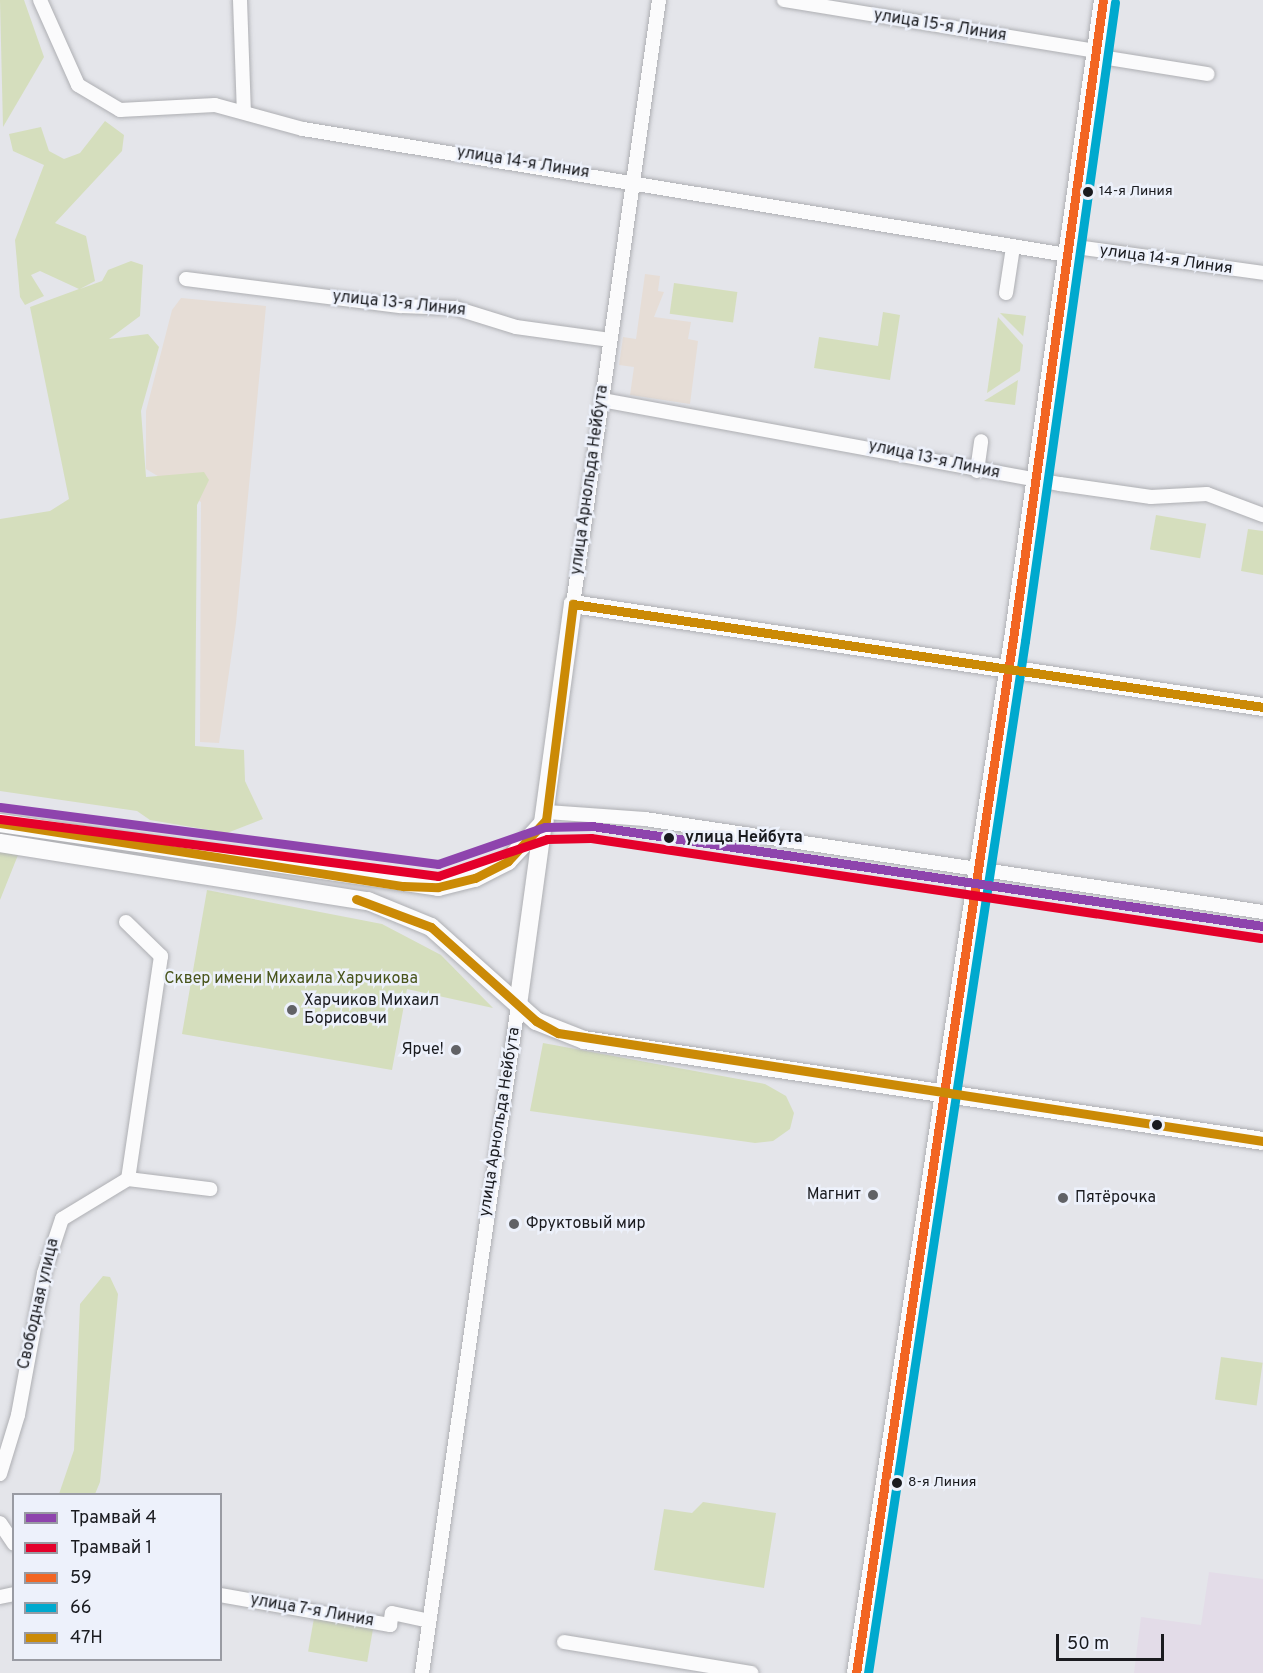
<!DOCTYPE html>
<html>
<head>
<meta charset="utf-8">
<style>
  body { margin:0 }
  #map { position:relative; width:1263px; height:1673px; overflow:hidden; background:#e4e5ea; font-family:Overpass,sans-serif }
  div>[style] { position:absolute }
  .industrial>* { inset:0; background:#e6ddd6 }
  .education>* { inset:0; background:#e3dce8 }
  .green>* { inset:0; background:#d5debd; transform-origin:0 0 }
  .roads { filter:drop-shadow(0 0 2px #aeafb3) drop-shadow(0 0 2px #aeafb3) }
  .minor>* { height:14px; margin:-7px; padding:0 7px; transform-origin:7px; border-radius:7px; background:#fbfbfc }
  .major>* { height:18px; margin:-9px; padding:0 9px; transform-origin:9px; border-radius:9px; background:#fbfbfc }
  .bus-1>* { height:9px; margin:-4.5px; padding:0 4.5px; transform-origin:4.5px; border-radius:4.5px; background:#f26522 }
  .bus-2>* { height:9px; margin:-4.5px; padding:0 4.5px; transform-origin:4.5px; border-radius:4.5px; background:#00a9ce }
  .bus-3>* { height:9px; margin:-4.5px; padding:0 4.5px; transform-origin:4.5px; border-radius:4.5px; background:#cb8a06 }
  .tram-1>* { height:9px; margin:-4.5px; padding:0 4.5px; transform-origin:4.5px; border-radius:4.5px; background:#8e44ad }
  .tram-2>* { height:9px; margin:-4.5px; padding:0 4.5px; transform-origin:4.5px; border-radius:4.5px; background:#e4002b }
  .dots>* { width:16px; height:16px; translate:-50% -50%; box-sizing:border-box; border:3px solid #edf1fb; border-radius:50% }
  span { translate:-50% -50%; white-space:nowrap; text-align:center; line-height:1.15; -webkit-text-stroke:5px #edf1fb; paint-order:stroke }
  .bus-label { font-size:14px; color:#1a1b1f }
  .left { translate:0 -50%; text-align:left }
  .street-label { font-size:16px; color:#1a1b1f }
  .stop-label { font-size:16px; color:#1a1b1f; font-weight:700 }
  .park-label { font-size:16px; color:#49551c }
  .poi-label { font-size:16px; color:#1a1b1f }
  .right { translate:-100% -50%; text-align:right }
  .legend { position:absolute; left:12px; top:1493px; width:210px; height:168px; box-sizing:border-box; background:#edf1fb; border:2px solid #999ba3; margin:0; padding:8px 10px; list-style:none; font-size:18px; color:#1a1b1f }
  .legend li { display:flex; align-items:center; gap:12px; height:30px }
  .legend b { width:30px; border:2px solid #999ba3 }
  .scale { position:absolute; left:1056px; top:1634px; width:108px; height:27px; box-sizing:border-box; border:3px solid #1a1b1f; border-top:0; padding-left:8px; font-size:18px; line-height:21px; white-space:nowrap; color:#1a1b1f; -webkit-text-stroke:4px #edf1fb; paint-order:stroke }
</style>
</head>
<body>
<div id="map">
  <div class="industrial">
    <i style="clip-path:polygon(645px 274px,660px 276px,658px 291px,664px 292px,654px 317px,691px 322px,688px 339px,698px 341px,690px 404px,630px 395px,634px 367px,619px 365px,623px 337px,636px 339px)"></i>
    <i style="clip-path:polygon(181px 298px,266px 306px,236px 623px,219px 743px,200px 742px,201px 502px,146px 469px,146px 411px,172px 310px)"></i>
  </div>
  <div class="education">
    <i style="clip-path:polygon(1209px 1572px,1263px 1579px,1263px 1673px,1134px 1673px,1141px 1617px,1201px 1625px)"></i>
  </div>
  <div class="green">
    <i style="clip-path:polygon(0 0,24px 0,44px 57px,3px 127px)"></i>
    <i style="clip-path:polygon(105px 121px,124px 135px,122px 151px,55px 223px,86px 236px,95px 281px,80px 289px,102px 281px,108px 270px,131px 261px,143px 265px,140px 316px,109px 339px,148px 334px,159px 347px,141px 411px,146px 477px,204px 472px,209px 480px,197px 505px,195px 746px,244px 750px,245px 781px,263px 819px,227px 833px,150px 820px,137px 811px,0 791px,0 519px,50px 511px,69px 499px,30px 307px,79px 289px,40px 271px,31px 275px,44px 296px,25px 305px,20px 297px,15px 240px,44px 165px,13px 151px,9px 134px,41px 127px,49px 151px,64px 159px,80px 153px)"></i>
    <i style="left:674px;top:283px;width:64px;height:31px;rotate:8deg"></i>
    <i style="clip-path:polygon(883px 312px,900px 315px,890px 380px,814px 368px,819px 337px,878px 346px)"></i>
    <i style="clip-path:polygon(1000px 313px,1026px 316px,1023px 337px,1023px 336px)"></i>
    <i style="clip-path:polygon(998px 317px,1023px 345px,1020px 371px,987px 393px)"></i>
    <i style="clip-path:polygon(1018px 380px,1015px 405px,984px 401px)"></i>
    <i style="left:1156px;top:515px;width:51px;height:35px;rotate:10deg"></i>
    <i style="clip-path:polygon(1248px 529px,1263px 531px,1263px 575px,1241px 571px)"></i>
    <i style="clip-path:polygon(0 852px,18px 855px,0 900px)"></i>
    <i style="clip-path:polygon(207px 890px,382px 924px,441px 955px,493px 1008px,407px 989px,392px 1070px,182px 1034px)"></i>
    <i style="clip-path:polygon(543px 1043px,765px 1084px,786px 1096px,794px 1113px,790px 1129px,773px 1141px,755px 1143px,530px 1111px)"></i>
    <i style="clip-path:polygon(103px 1276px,110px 1277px,118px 1294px,100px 1482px,95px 1494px,59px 1494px,74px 1450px,80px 1304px)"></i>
    <i style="left:1221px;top:1357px;width:42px;height:43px;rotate:8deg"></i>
    <i style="clip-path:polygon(703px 1502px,776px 1513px,764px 1588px,654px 1570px,664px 1509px,692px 1513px)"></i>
    <i style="left:314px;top:1618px;width:60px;height:34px;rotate:10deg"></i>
  </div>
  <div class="roads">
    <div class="minor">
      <i style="left:40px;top:0;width:93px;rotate:65.9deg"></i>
      <i style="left:78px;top:85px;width:49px;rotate:30.8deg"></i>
      <i style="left:120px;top:110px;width:95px;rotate:-3deg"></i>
      <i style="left:215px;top:105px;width:91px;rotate:15.3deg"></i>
      <i style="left:303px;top:129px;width:774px;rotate:9.37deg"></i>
      <i style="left:240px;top:0;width:112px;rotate:88deg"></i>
      <i style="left:784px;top:0;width:316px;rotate:9.3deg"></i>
      <i style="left:1095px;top:56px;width:114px;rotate:9.1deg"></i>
      <i style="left:1069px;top:246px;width:196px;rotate:7.9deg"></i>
      <i style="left:186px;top:279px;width:217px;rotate:7.2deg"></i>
      <i style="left:401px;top:306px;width:54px;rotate:2.1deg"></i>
      <i style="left:455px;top:308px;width:64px;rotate:17.3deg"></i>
      <i style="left:516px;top:327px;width:95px;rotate:7.9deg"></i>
      <i style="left:1006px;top:293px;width:47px;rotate:-81.3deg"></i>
      <i style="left:602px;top:400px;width:466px;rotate:10.4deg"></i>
      <i style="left:1060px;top:484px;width:92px;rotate:8.1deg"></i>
      <i style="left:1151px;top:497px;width:56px;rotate:-3.1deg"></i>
      <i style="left:1207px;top:494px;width:60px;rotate:20.6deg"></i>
      <i style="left:977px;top:471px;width:30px;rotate:-82deg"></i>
      <i style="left:573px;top:604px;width:610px;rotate:-81.9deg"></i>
      <i style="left:547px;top:812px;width:98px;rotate:4.1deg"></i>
      <i style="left:645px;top:819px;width:625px;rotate:8.56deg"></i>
      <i style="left:126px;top:922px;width:49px;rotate:44.2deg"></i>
      <i style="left:161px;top:956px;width:225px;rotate:98.4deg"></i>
      <i style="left:0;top:1474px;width:62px;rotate:-73deg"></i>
      <i style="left:18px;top:1415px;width:144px;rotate:-79.6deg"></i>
      <i style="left:44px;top:1273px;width:57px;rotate:-71.6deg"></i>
      <i style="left:62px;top:1219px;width:77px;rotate:-31.2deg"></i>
      <i style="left:128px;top:1179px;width:83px;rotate:7deg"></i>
      <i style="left:0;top:1523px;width:25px;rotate:56deg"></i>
      <i style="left:220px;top:1595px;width:173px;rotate:10deg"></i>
      <i style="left:390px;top:1625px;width:12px;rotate:-81deg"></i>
      <i style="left:392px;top:1613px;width:38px;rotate:12deg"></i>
      <i style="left:0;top:1597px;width:14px;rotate:-12deg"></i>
      <i style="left:564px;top:1642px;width:190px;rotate:9.4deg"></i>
      <i style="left:422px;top:1673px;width:675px;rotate:-81.82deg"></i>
    </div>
    <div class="major">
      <i style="left:0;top:823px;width:443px;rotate:8.3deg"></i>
      <i style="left:438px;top:887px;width:38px;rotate:-14deg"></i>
      <i style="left:475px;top:878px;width:37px;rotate:-27deg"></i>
      <i style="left:508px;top:861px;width:54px;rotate:-47.2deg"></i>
      <i style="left:0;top:843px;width:373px;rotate:9deg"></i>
      <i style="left:368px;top:901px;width:68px;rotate:22.4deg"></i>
      <i style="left:431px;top:927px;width:141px;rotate:41.8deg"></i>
      <i style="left:536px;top:1021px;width:52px;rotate:21.6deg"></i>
      <i style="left:584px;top:1040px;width:686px;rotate:8.46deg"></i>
      <i style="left:518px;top:1005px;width:405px;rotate:-82.2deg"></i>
      <i style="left:573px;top:604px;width:698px;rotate:8.49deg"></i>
      <i style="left:856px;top:1673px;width:1046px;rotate:-81.37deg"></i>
      <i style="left:1013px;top:639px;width:645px;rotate:-81.98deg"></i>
    </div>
  </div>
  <div class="bus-1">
    <i style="left:856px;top:1673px;width:1046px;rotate:-81.37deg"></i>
    <i style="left:1013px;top:639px;width:645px;rotate:-81.98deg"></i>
  </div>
  <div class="bus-2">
    <i style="left:868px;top:1673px;width:1044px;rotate:-81.35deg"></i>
    <i style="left:1025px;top:641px;width:645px;rotate:-81.98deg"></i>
  </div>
  <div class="bus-3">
    <i style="left:0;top:823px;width:408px;rotate:8.9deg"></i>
    <i style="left:403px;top:886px;width:35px;rotate:2deg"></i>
    <i style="left:438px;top:887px;width:38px;rotate:-14deg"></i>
    <i style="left:475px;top:878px;width:37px;rotate:-27deg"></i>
    <i style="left:508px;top:861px;width:56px;rotate:-47.2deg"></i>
    <i style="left:546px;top:820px;width:218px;rotate:-82.9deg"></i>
    <i style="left:573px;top:604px;width:698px;rotate:8.49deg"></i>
    <i style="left:356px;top:899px;width:80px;rotate:20.5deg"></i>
    <i style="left:431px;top:927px;width:141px;rotate:41.8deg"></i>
    <i style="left:536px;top:1021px;width:25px;rotate:29deg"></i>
    <i style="left:558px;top:1033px;width:713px;rotate:8.71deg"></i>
  </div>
  <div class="tram-1">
    <i style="left:0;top:807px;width:442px;rotate:7.4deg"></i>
    <i style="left:438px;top:864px;width:113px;rotate:-19.1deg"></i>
    <i style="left:545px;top:827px;width:47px;rotate:-1.2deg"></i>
    <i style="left:592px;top:826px;width:678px;rotate:8.48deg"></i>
  </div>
  <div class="tram-2">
    <i style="left:0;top:819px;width:442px;rotate:7.4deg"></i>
    <i style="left:438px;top:876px;width:115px;rotate:-18.7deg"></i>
    <i style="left:547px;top:839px;width:44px;rotate:-1.3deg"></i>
    <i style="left:591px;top:838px;width:677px;rotate:8.49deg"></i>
  </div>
  <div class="dots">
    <i style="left:1088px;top:192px;background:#1a1b1f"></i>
    <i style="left:669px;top:838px;background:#1a1b1f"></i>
    <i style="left:292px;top:1010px;background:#616266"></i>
    <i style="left:456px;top:1050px;background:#616266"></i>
    <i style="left:1157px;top:1125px;background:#1a1b1f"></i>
    <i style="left:873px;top:1195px;background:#616266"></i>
    <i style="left:1063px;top:1198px;background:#616266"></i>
    <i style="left:514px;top:1224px;background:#616266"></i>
    <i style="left:897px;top:1483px;background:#1a1b1f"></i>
  </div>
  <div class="bus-label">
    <span class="left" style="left:1099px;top:192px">14-я Линия</span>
    <span class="left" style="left:908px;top:1483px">8-я Линия</span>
  </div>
  <div class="street-label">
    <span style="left:940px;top:26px;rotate:9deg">улица 15-я Линия</span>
    <span style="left:523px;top:163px;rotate:9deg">улица 14-я Линия</span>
    <span style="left:1166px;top:260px;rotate:8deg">улица 14-я Линия</span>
    <span style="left:399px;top:304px;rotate:6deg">улица 13-я Линия</span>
    <span style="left:934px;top:460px;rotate:12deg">улица 13-я Линия</span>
    <span style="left:590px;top:480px;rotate:-82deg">улица Арнольда Нейбута</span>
    <span style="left:500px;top:1122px;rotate:-81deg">улица Арнольда Нейбута</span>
    <span style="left:39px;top:1304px;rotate:-77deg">Свободная улица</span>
    <span style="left:312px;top:1611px;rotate:10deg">улица 7-я Линия</span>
  </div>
  <div class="stop-label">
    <span class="left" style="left:685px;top:838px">улица Нейбута</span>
  </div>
  <div class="park-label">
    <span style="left:291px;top:979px">Сквер имени Михаила Харчикова</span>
  </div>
  <div class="poi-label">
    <span class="left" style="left:304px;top:1010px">Харчиков Михаил<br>Борисовчи</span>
    <span class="right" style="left:444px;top:1050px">Ярче!</span>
    <span class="right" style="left:861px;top:1195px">Магнит</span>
    <span class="left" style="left:1075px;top:1198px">Пятёрочка</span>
    <span class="left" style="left:526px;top:1224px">Фруктовый мир</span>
  </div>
  <ul class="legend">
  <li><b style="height:8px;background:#8e44ad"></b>Трамвай 4</li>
  <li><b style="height:8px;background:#e4002b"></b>Трамвай 1</li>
  <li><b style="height:8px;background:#f26522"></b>59</li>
  <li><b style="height:8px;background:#00a9ce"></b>66</li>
  <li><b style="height:8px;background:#cb8a06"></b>47Н</li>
  </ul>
  <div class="scale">50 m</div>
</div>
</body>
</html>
